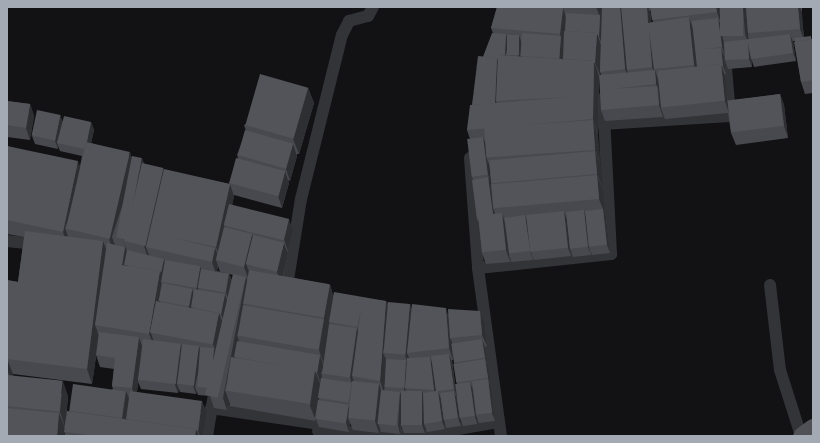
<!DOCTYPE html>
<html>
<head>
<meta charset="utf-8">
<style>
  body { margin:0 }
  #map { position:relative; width:820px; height:443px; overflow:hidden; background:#121214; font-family:"DM Sans",sans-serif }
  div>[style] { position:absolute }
  .street>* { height:12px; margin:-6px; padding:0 6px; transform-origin:6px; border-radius:6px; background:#333438 }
  .primary>* { height:19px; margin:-9.5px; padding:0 9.5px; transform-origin:9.5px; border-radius:9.5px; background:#4f5157 }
  .wall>* { inset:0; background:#48494f }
  .shaded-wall>* { inset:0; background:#2e2f33 }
  .building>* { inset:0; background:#525459; transform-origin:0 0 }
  span { translate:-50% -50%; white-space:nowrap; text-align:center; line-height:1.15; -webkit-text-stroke:3.5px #0d0d0f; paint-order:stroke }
  .frame { position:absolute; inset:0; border:8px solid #a4aab3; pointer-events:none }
</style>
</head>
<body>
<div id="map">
  <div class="street">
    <i style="left:602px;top:124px;width:128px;rotate:-3.6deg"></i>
    <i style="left:730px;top:116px;width:109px;rotate:-94.7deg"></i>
    <i style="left:470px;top:158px;width:110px;rotate:85.8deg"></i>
    <i style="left:7px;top:241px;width:31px;rotate:6deg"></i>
    <i style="left:277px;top:285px;width:12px;rotate:-24deg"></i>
    <i style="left:288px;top:280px;width:82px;rotate:-80.9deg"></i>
    <i style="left:301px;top:199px;width:169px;rotate:-76deg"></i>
    <i style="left:342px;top:35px;width:16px;rotate:-63deg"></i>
    <i style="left:349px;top:21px;width:20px;rotate:-15deg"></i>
    <i style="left:368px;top:16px;width:10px;rotate:-61deg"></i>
    <i style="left:770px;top:285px;width:86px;rotate:83.3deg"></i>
    <i style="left:780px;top:370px;width:69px;rotate:72.3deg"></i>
    <i style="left:211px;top:408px;width:109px;rotate:8.4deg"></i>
    <i style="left:318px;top:431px;width:106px;rotate:2.2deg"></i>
    <i style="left:424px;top:435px;width:75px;rotate:-10deg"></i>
    <i style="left:207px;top:436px;width:49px;rotate:-80.5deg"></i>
    <i style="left:501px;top:436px;width:170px;rotate:-97.8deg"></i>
    <i style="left:478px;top:268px;width:134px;rotate:-6deg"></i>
    <i style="left:611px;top:254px;width:156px;rotate:-92.9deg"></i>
  </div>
  <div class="primary">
    <i style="left:802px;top:436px;width:14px;rotate:-36deg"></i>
  </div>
  <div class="wall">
    <i style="clip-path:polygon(evenodd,497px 7px,719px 7px,721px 24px,720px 24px,722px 36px,720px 7px,802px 7px,802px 11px,801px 11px,804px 37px,813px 39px,813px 93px,805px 94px,801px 82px,795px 41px,793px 41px,796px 61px,754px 67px,752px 61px,752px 67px,728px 69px,725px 60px,724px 42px,722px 36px,726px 74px,724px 74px,728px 101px,780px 94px,784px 105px,788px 138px,736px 145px,731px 133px,728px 113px,665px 119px,663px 114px,663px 117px,605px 121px,601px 110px,601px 75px,600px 72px,600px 75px,598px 75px,599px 76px,598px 134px,597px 134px,605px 214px,606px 217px,610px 253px,592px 255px,591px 252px,591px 255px,573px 257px,571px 251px,571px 256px,534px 260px,532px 256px,533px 260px,511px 262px,510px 257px,510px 262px,486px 264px,482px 253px,479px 223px,477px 219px,473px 179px,472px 177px,470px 139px,467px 130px,472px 105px,483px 57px,493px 33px,491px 28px,497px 7px,650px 7px,653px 22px,651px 22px,651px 15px,649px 11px,650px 11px,650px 7px,497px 7px,488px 162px,489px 165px,491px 186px,490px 183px,488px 162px)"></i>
    <i style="clip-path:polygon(evenodd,308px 88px,314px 103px,299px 154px,297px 154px,297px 156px,290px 181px,288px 180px,289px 183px,282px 208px,234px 195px,234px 196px,232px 205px,293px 231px,288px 251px,287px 251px,288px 254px,283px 276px,330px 285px,333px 295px,386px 301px,388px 304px,410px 304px,411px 308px,448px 314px,480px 311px,485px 323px,487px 346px,485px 347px,495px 421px,479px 423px,476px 416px,477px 424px,463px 426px,460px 418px,461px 426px,446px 428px,444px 420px,445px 429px,427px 432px,425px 427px,425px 433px,404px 433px,401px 426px,400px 434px,381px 432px,380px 428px,379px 433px,353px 430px,350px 423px,349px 432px,319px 427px,316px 419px,316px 421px,230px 406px,229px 401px,227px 410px,214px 408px,210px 396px,198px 395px,197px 392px,196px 394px,180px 392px,179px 389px,178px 393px,141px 389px,138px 382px,137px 392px,207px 413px,203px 436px,64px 436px,65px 434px,64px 432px,64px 436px,7px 436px,7px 280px,18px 282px,24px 237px,7px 234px,7px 146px,80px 166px,82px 156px,60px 151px,58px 146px,58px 149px,35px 144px,32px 136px,60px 115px,62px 121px,91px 122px,94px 130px,91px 143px,132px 157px,144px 164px,164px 170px,229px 184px,229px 183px,238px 158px,237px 155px,246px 131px,244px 125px,308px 88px,218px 266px,220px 272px,226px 273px,217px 271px,218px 266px,308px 88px,229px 274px,233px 275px,232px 280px,229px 274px,308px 88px,222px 322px,224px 322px,217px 357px,223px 324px,222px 322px,308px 88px,99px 336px,96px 355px,100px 367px,114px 369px,112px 386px,113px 389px,69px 411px,66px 421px,68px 396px,12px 375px,13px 374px,92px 384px,99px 336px,308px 88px,453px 356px,457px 384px,457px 399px,452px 360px,453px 360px,453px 356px)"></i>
    <i style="clip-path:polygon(7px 101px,30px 104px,34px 116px,30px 140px,7px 137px)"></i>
  </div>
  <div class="shaded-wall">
    <i style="clip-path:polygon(596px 7px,602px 7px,602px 44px,599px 36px,600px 17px)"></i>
    <i style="clip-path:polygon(620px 7px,622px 7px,627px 70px,629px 75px,630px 81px,625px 69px)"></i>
    <i style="clip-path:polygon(647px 7px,648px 7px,651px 15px,652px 35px,648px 23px)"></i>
    <i style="clip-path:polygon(716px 7px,719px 7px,721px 24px,717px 12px)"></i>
    <i style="clip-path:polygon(743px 7px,746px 7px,749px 46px,745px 34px)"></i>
    <i style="clip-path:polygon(798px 7px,800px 7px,802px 12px,804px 40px,800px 29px)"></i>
    <i style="clip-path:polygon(563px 8px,567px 20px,564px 61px,559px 60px,561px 38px,560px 34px)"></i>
    <i style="clip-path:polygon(689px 17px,693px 29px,699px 77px,694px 65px)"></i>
    <i style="clip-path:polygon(718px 18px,721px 26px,725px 55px,722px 47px)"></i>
    <i style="clip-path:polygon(649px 29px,654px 69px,655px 73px,655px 70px,659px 82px,661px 108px,663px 114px,663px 117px,659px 105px,658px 88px,656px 84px,656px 78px,652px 67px)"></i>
    <i style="clip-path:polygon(597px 33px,601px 45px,600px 75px,595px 63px)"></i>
    <i style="clip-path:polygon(506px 34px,509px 43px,504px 60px)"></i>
    <i style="clip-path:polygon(790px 34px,793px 42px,796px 61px,793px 53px)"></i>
    <i style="clip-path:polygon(519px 35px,522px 44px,521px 58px,518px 62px)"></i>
    <i style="clip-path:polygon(748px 43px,752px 61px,752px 67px,749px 59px)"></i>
    <i style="clip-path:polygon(721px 48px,724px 56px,726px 74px,723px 66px)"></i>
    <i style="clip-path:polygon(497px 58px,502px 69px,496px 101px,499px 111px,495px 104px)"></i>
    <i style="clip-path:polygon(594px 61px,599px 76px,598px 134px,593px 119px)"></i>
    <i style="clip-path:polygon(721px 64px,725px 76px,729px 113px,725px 101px)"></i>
    <i style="clip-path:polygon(308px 88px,314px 103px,299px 154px,293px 139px)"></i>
    <i style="clip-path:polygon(780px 94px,784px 105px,788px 138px,784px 126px)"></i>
    <i style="clip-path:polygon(30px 104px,34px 116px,30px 140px,26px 128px)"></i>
    <i style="clip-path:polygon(60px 115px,63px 123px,57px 143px,58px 146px,58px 149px,55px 141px)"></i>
    <i style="clip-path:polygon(593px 120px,598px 135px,601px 165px,595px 150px)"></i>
    <i style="clip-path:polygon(91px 122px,94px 130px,88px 157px,85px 149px)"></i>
    <i style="clip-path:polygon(483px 137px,486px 145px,487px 159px,488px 162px,491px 183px,488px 175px)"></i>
    <i style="clip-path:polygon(293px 144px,297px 156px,290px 181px,286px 169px)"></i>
    <i style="clip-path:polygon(595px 151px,601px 166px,603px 189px,597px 174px)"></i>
    <i style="clip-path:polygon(130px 152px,135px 167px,112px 237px,116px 248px,114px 254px,109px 239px)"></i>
    <i style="clip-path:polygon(142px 158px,147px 170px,123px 241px,130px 258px,127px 274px,122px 265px,125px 247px,123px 240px)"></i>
    <i style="clip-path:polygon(78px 161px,84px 176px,65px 228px,70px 242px,68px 247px,63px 232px)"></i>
    <i style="clip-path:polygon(163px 168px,167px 180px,146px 247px,149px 255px,148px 258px,144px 246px)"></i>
    <i style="clip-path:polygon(285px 171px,289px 183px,282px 208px,278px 196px)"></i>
    <i style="clip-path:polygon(597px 175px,603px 190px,605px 214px,606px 217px,610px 253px,607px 245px,603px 209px,599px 199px)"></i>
    <i style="clip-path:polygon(488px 177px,491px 185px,493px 208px,495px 213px,496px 225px,493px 217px)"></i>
    <i style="clip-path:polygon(230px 184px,234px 196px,228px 226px,224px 225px,226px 232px,220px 259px,216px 247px)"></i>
    <i style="clip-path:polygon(584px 210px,587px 218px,589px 247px,591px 255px,588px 247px)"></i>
    <i style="clip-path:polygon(564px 211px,567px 219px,571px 256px,568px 248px)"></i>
    <i style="clip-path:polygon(502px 213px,506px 225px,509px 254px,510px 262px,506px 250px)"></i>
    <i style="clip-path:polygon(525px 215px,528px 223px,531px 252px,533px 260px,530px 251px)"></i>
    <i style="clip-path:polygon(289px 219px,293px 231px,288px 251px,284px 239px)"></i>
    <i style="clip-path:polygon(252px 234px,256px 246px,246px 264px,250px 273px,248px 278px,244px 267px)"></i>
    <i style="clip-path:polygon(103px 241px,109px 256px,95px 325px,99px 336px,92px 384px,87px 369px)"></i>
    <i style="clip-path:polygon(284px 243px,288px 254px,281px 283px,277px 272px)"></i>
    <i style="clip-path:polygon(215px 248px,220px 260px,216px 260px,218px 266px,216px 274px,212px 262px)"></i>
    <i style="clip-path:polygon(164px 259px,167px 267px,161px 282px,164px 289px,151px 333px,154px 342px,154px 346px,149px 334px,160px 271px)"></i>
    <i style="clip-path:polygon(200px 266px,203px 274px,198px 288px,200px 294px,199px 296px,196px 288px)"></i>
    <i style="clip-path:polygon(229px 274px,232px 282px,229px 301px,226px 293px)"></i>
    <i style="clip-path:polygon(246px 277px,251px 289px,243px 303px,246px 312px,237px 335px,240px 344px,225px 390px,229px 401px,227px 410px,223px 398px)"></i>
    <i style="clip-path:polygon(330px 285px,335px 300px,329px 322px,330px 326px,324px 365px,319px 350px,324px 319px,324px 317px)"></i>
    <i style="clip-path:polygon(192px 289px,195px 297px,192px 309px,188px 309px)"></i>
    <i style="clip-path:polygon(225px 294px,228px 303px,224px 322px,221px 314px)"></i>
    <i style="clip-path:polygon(386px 301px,391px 313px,383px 353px,387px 361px,384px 393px,380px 381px)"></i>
    <i style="clip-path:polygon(410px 304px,414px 316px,407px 353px,410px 360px,409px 367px,405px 355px)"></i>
    <i style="clip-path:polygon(446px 308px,450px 320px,450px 338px,452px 342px,453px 360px,449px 348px)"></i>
    <i style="clip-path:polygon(480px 311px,485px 323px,487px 346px,482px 335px)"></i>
    <i style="clip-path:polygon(219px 313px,223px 324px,217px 356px,213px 344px)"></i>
    <i style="clip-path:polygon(357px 328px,361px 340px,352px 376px,355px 385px,353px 410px,350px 402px,352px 384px,350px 377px)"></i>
    <i style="clip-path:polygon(139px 337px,143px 349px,138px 380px,138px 382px,136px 400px,132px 388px)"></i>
    <i style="clip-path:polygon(482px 339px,485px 347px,488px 366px,485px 358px)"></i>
    <i style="clip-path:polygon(181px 344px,184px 352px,177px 384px,179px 389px,178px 393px,175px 385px)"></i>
    <i style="clip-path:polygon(199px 346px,202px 355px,195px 387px,197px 392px,196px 394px,193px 386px)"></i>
    <i style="clip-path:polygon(214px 348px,217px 357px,212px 396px,209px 388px)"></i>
    <i style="clip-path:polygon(449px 354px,452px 362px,457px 397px,454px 389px)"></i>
    <i style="clip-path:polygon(320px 355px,324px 367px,321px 373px,322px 376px,321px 385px,317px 373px)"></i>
    <i style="clip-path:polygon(430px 357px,433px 365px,437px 398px,434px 390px)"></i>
    <i style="clip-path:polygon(7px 359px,13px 374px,12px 382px,7px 370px)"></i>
    <i style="clip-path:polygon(485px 359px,488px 367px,491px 386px,488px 378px)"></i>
    <i style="clip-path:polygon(406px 360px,409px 368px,405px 388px,407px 394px,407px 397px,404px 389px)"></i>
    <i style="clip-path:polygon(315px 371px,321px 386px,316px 421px,310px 406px)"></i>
    <i style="clip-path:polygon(488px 379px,491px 388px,495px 421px,492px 413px)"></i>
    <i style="clip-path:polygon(63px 381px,68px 396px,65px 427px,60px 412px)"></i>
    <i style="clip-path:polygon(470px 382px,473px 390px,477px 424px,475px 416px)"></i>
    <i style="clip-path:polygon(379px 384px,383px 396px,378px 424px,380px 428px,379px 433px,375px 421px)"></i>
    <i style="clip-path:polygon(126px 391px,131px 403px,128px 421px,122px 420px)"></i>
    <i style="clip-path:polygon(422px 391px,425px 400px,424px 424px,425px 427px,425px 433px,422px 425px)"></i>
    <i style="clip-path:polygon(438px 391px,441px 399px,445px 429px,442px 421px)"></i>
    <i style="clip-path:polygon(454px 391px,457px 399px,461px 426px,458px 418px)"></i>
    <i style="clip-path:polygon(400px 392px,403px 400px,400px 434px,398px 425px)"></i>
    <i style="clip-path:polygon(202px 401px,207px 413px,203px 436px,200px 436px,198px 431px)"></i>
    <i style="clip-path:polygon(349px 405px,352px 413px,348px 418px,350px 423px,349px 432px,346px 423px)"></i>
    <i style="clip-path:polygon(59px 413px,65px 428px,64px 436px,57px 436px)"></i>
    <i style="clip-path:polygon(196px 429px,199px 436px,195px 436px)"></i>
  </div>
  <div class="building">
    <i style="clip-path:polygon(497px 7px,551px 7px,563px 8px,560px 34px,491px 28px)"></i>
    <i style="clip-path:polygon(602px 7px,620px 7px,625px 69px,600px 72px)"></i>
    <i style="clip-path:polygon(621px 7px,647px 7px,648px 23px,689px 17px,694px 65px,654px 69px,649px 29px,652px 67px,627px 70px)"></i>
    <i style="clip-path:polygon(650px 7px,716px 7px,717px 12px,652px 20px)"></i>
    <i style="left:720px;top:7px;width:23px;height:29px"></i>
    <i style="clip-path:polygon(746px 7px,798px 7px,800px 29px,748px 33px)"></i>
    <i style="clip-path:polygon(566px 13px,600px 15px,599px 36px,598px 36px,597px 33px,565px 31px)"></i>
    <i style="clip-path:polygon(718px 18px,722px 47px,703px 49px,721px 48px,723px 66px,721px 66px,721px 64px,697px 67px,692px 21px)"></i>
    <i style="clip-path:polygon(564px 31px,597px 33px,595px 63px,594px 63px,594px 61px,563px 59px)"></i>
    <i style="clip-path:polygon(492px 33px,506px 34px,505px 55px,498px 55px,498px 59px,497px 58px,483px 57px)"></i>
    <i style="left:522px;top:33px;width:39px;height:23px;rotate:4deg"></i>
    <i style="clip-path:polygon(790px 34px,793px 53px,751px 59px,748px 43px,749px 59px,725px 60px,724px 42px)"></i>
    <i style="left:507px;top:35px;width:12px;height:20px"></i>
    <i style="clip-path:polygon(811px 36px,811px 39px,795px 42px,794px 38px)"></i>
    <i style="clip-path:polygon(813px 39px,813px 80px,801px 82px,794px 42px)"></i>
    <i style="clip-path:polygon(498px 55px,594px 61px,593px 119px,467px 130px,470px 105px,568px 97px,496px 101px)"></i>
    <i style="clip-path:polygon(478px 56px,497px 58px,495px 103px,472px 105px)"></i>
    <i style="left:721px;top:64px;width:37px;height:64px;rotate:84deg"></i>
    <i style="clip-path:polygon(655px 70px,656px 84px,611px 89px,657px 86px,659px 105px,601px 110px,599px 75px)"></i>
    <i style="left:260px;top:74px;width:50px;height:53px;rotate:16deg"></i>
    <i style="left:780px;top:94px;width:32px;height:53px;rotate:83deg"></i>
    <i style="clip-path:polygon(7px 101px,30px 104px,26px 128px,7px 125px)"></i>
    <i style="left:37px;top:110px;width:24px;height:26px;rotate:12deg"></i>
    <i style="clip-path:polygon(64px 116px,91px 122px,87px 142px,86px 142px,84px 149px,57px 143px)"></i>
    <i style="left:593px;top:120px;width:30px;height:109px;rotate:86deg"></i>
    <i style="left:245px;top:130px;width:50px;height:26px;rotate:16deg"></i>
    <i style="left:483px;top:137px;width:38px;height:16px;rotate:83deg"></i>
    <i style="left:86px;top:142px;width:45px;height:89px;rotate:13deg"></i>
    <i style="clip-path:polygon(7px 146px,78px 161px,63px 232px,7px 220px)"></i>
    <i style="left:595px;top:151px;width:23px;height:106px;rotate:85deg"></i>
    <i style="left:132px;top:156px;width:10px;height:83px;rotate:11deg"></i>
    <i style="left:236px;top:158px;width:51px;height:26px;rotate:15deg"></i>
    <i style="left:142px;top:163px;width:22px;height:80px;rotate:13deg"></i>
    <i style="clip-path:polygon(164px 169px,230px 184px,216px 247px,171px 237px,215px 248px,212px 262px,146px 247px)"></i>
    <i style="left:597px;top:175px;width:24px;height:106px;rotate:85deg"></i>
    <i style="clip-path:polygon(488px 177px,493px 214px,478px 216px,478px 219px,477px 219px,472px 180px)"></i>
    <i style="left:229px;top:204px;width:62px;height:22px;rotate:14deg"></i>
    <i style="left:603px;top:209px;width:36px;height:18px;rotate:84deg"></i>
    <i style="left:584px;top:210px;width:37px;height:18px;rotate:84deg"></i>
    <i style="left:564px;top:211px;width:37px;height:38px;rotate:84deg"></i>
    <i style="left:502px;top:213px;width:37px;height:24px;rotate:84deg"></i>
    <i style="left:525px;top:215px;width:36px;height:21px;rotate:82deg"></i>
    <i style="left:224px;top:227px;width:29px;height:34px;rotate:14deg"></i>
    <i style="clip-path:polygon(25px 231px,103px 241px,87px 369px,7px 359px,7px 360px,7px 280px,18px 282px)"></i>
    <i style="left:253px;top:235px;width:32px;height:30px;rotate:14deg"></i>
    <i style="clip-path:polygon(107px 243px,125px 247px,122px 265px,160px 271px,149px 334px,95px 325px)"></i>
    <i style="clip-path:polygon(127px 250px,164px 259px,161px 273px,160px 271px,124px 265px)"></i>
    <i style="left:165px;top:260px;width:36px;height:22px;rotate:10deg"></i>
    <i style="left:201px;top:269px;width:28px;height:19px;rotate:10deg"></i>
    <i style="left:249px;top:270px;width:82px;height:34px;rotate:10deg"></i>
    <i style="left:233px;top:274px;width:13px;height:124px;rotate:13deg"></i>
    <i style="left:162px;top:283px;width:31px;height:18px;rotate:11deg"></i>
    <i style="clip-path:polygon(194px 289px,225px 294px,221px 314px,218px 313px,219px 313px,191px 307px)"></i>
    <i style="clip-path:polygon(334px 292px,386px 301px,380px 381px,352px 376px,361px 309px,357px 327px,329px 322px)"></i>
    <i style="left:156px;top:301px;width:64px;height:32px;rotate:11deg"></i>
    <i style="left:388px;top:302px;width:22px;height:51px;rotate:5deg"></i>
    <i style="clip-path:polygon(412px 304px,446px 308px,449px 348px,407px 353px)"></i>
    <i style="left:243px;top:305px;width:82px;height:31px;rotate:10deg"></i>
    <i style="clip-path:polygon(448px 309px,480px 311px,482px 335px,450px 338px)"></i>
    <i style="left:329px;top:324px;width:28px;height:50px;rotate:8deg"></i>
    <i style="clip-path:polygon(99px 332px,139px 337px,132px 388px,112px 386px,115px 358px,96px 355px)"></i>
    <i style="left:143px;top:339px;width:38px;height:41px;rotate:7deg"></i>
    <i style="left:482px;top:339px;width:19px;height:31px;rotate:81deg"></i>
    <i style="clip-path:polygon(237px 341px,320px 355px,317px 373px,315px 371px,234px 357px)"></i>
    <i style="left:182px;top:344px;width:17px;height:40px;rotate:7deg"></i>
    <i style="left:200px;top:347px;width:14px;height:40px;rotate:4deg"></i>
    <i style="clip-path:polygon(449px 354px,454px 389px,438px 391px,442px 421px,424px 424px,423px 393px,436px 391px,431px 356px)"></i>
    <i style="left:231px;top:357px;width:85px;height:34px;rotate:9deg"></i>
    <i style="clip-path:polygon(430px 357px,434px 390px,405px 388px,407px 358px)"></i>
    <i style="left:386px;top:359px;width:20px;height:28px;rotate:3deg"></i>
    <i style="left:485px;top:359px;width:19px;height:32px;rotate:81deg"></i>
    <i style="left:7px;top:375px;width:56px;height:31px;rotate:6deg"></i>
    <i style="left:321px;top:378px;width:31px;height:20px;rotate:9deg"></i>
    <i style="left:488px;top:379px;width:34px;height:16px;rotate:83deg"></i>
    <i style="left:352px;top:381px;width:27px;height:37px;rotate:6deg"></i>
    <i style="left:470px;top:382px;width:34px;height:15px;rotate:82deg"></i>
    <i style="left:73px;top:384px;width:53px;height:27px;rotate:8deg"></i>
    <i style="left:381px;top:390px;width:19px;height:34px;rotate:6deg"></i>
    <i style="clip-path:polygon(130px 391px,202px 401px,198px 431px,197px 431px,196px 429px,126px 419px)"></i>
    <i style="left:422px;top:391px;width:34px;height:21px;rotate:90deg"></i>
    <i style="left:454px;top:391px;width:27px;height:14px;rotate:82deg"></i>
    <i style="left:318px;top:400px;width:31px;height:19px;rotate:9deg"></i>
    <i style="clip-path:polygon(7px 408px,59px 413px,57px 436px,7px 436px)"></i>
    <i style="clip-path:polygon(67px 411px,196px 429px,195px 436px,96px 436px,64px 432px)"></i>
    <i style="clip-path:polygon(65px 434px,81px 436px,64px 436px)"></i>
  </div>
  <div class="frame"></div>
</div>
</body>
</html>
